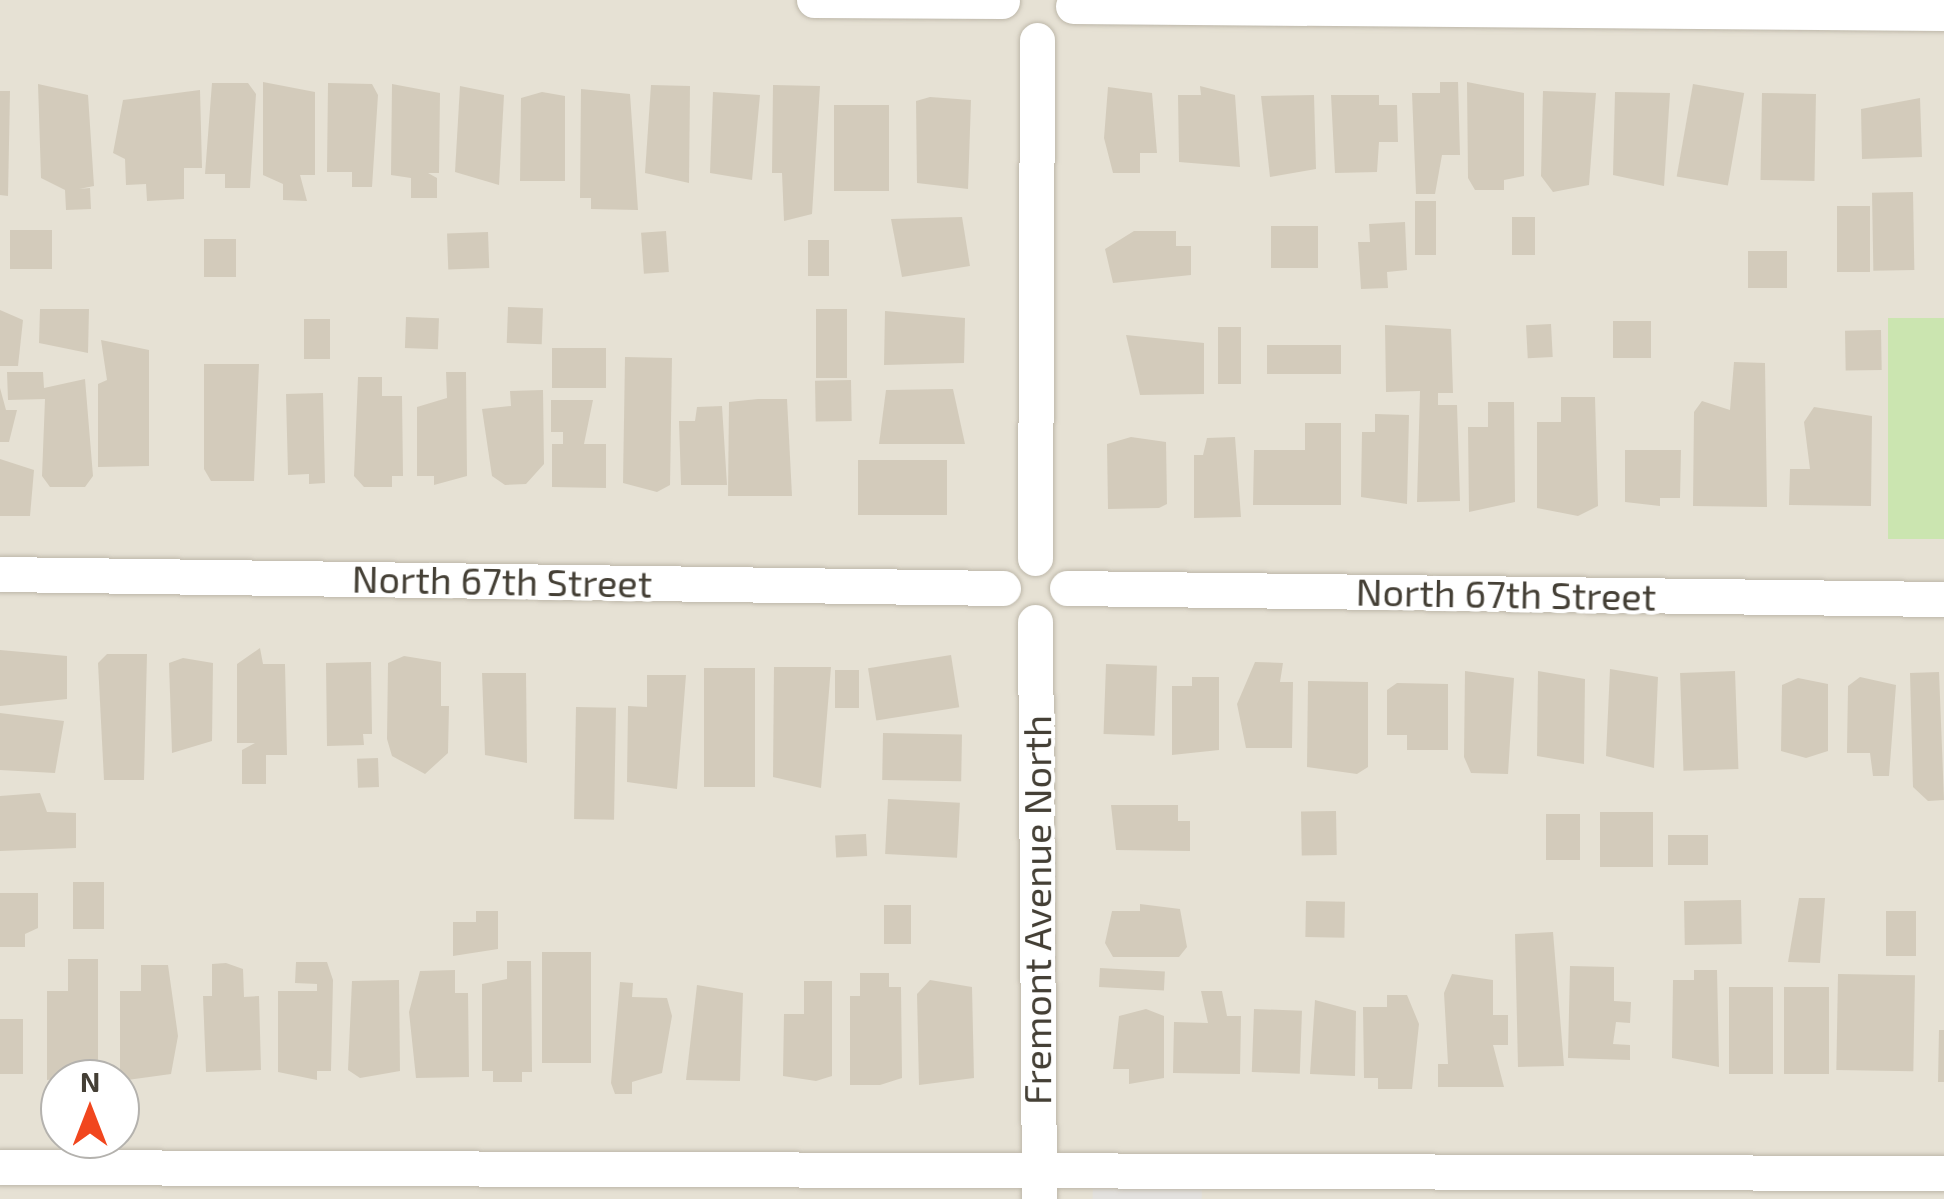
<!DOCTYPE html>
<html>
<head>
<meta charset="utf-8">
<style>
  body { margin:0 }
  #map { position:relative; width:1944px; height:1199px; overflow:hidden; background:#f2efe6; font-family:"Exo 2",sans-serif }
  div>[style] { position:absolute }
  .residential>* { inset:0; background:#e6e1d4 }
  .green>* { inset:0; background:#cbe5b0; transform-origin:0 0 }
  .parking>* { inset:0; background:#e3e1de; transform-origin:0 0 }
  .building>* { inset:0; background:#d3cbbb; transform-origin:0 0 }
  .roads { filter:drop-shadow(0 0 2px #bdb7a9) drop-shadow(0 0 2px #bdb7a9) }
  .minor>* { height:35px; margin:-17.5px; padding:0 17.5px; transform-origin:17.5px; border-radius:17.5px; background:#fff }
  span { translate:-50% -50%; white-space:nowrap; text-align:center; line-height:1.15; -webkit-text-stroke:8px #fff; paint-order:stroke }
  .street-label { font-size:38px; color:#443f35 }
  .north { position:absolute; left:40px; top:1059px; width:100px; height:100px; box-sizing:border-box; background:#fff; border:2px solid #b4b2ae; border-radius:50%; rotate:0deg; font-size:28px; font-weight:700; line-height:40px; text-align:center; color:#443f35 }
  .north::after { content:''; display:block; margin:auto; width:35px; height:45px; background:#f1461e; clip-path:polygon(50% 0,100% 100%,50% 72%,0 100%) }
</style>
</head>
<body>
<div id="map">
  <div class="residential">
    <i style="clip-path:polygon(evenodd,0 0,1944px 0,1944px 1199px,0 1199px,0 0,60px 1079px,120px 1079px,120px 1139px,60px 1139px,60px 1079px)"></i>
  </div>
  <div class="green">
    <i style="left:1888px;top:318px;width:56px;height:221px"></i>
  </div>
  <div class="parking">
    <i style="left:1093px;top:1179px;width:109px;height:20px;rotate:1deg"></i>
  </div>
  <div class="building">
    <i style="clip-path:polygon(263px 82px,315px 92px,315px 175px,300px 175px,307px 201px,283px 200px,283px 184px,263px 175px)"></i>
    <i style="clip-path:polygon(1440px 82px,1458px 82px,1460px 155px,1442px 155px,1435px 194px,1416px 194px,1412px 93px,1440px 93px)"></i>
    <i style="clip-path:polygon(1467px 82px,1524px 93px,1524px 176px,1504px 180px,1504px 190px,1475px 190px,1468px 178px)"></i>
    <i style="clip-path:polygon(212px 83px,248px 83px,256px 94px,250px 188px,225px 188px,225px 174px,205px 174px)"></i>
    <i style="clip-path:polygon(328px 83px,372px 84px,378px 95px,372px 187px,352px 187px,352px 172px,327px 172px)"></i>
    <i style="clip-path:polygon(38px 84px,88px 95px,94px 186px,79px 189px,90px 188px,91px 209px,66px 210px,65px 190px,41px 178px)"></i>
    <i style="clip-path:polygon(392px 84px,440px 93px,439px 173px,428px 173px,437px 178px,437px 198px,411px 198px,411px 178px,391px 175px)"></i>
    <i style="left:1693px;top:84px;width:52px;height:94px;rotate:10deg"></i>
    <i style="clip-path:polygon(651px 85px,690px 86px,689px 183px,645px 173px)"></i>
    <i style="clip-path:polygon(773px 85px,820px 86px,812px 214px,784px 221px,782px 173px,772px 173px)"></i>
    <i style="clip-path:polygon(460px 86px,504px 95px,499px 185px,455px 172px)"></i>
    <i style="clip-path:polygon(1200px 86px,1235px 95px,1240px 167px,1179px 162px,1178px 95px,1201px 95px)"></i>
    <i style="clip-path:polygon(1108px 87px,1152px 93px,1157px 153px,1140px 153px,1140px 173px,1113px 173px,1104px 138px)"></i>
    <i style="clip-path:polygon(581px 89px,630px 94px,638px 210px,591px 209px,591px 198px,580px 198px)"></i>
    <i style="clip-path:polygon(200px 90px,202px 168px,184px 168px,184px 199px,147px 201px,146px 184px,126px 185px,125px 159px,113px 153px,123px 100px)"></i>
    <i style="clip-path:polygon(0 91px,10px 91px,8px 196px,0 195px)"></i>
    <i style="clip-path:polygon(1543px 91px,1596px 93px,1589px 185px,1553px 192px,1541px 176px)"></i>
    <i style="clip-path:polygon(542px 92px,565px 96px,565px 181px,520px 181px,521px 98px)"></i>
    <i style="clip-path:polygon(713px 92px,760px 95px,752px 180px,710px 173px)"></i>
    <i style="clip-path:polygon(1615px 92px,1670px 93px,1664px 186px,1613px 175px)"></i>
    <i style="left:1762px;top:93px;width:54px;height:87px;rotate:1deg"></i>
    <i style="clip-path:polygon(1314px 95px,1316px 169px,1270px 177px,1261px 96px)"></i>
    <i style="clip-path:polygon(1331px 95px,1379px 95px,1379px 105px,1397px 105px,1398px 142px,1379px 142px,1377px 172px,1335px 173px)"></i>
    <i style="clip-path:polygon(930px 97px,971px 100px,968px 189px,917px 183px,916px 101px)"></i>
    <i style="clip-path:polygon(1920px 98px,1922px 157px,1862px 159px,1861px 109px)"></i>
    <i style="left:834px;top:105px;width:55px;height:86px"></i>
    <i style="left:1913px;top:192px;width:78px;height:41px;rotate:89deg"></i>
    <i style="left:1415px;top:201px;width:21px;height:54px"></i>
    <i style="left:1837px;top:206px;width:33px;height:66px"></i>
    <i style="clip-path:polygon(962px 217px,970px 266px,902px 277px,891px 219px)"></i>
    <i style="left:1512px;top:217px;width:23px;height:38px"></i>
    <i style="clip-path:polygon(1405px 222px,1407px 270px,1387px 272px,1388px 288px,1361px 289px,1358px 242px,1370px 242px,1369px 224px)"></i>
    <i style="left:1318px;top:226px;width:42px;height:47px;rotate:90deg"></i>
    <i style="left:10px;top:230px;width:42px;height:39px"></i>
    <i style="left:666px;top:231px;width:41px;height:25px;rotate:86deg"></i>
    <i style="clip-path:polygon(1134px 231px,1176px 231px,1176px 246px,1191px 246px,1191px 275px,1113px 283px,1105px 249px)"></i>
    <i style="left:488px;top:232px;width:36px;height:41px;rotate:88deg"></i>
    <i style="left:204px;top:239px;width:32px;height:38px"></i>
    <i style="left:808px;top:240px;width:21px;height:36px"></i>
    <i style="left:1748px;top:251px;width:39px;height:37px"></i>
    <i style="left:508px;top:307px;width:35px;height:36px;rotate:2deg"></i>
    <i style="clip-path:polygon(40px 309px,89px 309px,88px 353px,39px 343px)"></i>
    <i style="left:816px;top:309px;width:31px;height:69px"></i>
    <i style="clip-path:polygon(0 310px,23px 320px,18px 366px,0 366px)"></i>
    <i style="clip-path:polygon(885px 311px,965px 318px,964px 363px,884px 365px)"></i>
    <i style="left:406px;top:317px;width:33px;height:31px;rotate:2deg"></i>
    <i style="left:304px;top:319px;width:26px;height:40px"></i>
    <i style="left:1613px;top:321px;width:38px;height:37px"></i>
    <i style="left:1551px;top:324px;width:33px;height:25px;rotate:87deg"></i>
    <i style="clip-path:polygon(1385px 325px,1451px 329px,1453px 393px,1438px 393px,1438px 405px,1457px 405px,1460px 501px,1417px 502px,1420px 391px,1386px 392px)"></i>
    <i style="left:1218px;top:327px;width:23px;height:57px"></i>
    <i style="left:1881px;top:330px;width:40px;height:36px;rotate:89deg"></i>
    <i style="clip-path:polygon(1126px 335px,1204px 343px,1204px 394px,1140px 395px)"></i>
    <i style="clip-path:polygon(101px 340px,149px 350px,149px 466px,98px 467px,98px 384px,107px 380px)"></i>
    <i style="left:1267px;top:345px;width:74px;height:29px"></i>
    <i style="left:552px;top:348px;width:54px;height:40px"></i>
    <i style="clip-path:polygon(625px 357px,672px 358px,670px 485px,657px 492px,623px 483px)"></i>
    <i style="clip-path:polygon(1734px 362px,1765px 363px,1767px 507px,1693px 506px,1694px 412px,1702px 401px,1730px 410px)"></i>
    <i style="clip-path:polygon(204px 364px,259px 364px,254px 481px,211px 481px,204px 469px)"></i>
    <i style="clip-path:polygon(7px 372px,43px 372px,44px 388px,85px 379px,93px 476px,85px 487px,50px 487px,42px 476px,45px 399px,8px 400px)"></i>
    <i style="clip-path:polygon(446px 372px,466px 372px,467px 476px,434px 485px,434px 476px,417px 476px,417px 407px,447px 398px)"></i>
    <i style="clip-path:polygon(358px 377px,382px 377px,382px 396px,402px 396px,403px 476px,392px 476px,392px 487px,364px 487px,354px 476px)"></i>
    <i style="left:851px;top:380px;width:41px;height:36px;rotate:89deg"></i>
    <i style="clip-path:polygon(0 388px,6px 410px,17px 410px,9px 442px,0 442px)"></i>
    <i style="clip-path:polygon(953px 389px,965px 444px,879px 444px,886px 390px)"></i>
    <i style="clip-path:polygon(543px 390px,544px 464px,526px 484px,505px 485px,492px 476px,482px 409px,511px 406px,510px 391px)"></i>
    <i style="clip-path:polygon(323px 393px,325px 483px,309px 484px,309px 474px,288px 475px,286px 394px)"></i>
    <i style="clip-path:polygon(1561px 397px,1595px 397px,1598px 506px,1578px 516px,1537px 508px,1537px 422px,1561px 422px)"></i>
    <i style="clip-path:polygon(758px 399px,787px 399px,792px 496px,728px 496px,729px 402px)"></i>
    <i style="clip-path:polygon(551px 400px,593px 400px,584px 444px,606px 444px,606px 488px,552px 487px,552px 444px,563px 444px,563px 432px,551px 432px)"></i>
    <i style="clip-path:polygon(1488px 402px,1514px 402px,1515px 502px,1469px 512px,1468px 427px,1488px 427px)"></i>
    <i style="clip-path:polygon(722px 406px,727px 485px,681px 485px,679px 421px,695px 421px,697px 407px)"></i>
    <i style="clip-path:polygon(1814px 407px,1872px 416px,1871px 506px,1789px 505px,1790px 469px,1810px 469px,1804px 422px)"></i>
    <i style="clip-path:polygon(1375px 414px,1409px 415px,1407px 504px,1361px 497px,1362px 432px,1375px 432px)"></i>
    <i style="clip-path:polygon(1305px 423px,1341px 423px,1341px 505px,1253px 505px,1254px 450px,1305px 450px)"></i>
    <i style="clip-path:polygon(1131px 437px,1166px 442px,1167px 504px,1159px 508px,1108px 509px,1107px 444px)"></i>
    <i style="clip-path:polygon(1235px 437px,1241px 517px,1194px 518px,1194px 455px,1203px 455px,1207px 438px)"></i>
    <i style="clip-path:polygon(1625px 450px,1681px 450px,1680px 498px,1660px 498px,1660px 506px,1625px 502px)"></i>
    <i style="clip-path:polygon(0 459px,34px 470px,30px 516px,0 516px)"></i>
    <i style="left:947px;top:460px;width:55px;height:89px;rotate:90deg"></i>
    <i style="clip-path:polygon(260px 648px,263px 664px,285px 664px,287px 755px,266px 755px,266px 784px,242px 784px,242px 750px,255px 743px,237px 743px,237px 664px)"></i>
    <i style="clip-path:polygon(0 650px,67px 656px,67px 699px,0 706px)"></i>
    <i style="clip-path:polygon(107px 654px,147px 654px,144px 780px,104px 780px,98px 663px)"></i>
    <i style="left:951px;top:655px;width:53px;height:84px;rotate:81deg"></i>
    <i style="clip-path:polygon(404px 656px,441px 662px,441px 706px,449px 706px,448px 753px,425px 774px,392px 756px,387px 739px,388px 663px)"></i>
    <i style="clip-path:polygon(183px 658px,213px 663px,212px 741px,172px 753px,169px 663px)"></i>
    <i style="clip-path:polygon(371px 662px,372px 734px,363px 734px,364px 745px,327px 746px,326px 663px)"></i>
    <i style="clip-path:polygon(1255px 662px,1283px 663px,1280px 682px,1293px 682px,1292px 748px,1246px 748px,1237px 704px)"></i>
    <i style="left:1106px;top:664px;width:51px;height:70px;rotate:2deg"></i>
    <i style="clip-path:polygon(774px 667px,831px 667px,821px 788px,773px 777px)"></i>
    <i style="left:704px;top:668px;width:51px;height:119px"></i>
    <i style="clip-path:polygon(1610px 669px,1658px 677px,1654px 768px,1606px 756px)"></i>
    <i style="left:859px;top:670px;width:38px;height:24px;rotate:90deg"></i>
    <i style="clip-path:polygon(1465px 671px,1514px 678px,1508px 774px,1471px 773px,1464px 757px)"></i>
    <i style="clip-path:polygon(1538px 671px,1585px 679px,1584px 764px,1537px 756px)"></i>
    <i style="left:1735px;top:671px;width:98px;height:55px;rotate:88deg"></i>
    <i style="clip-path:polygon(1939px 672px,1944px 800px,1928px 801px,1913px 787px,1910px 673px)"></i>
    <i style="clip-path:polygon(482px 673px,526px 673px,527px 763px,485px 755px)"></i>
    <i style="clip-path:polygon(647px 675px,686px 675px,677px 789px,627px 782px,628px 706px,647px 707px)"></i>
    <i style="clip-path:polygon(1192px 677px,1219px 677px,1219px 750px,1172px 755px,1172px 686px,1192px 686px)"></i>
    <i style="clip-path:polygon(1860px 677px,1896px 685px,1889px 776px,1873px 776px,1870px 753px,1847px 753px,1848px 686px)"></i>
    <i style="clip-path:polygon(1798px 678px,1828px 684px,1828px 751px,1806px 758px,1781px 751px,1782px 685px)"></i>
    <i style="clip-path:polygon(1308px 681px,1368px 682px,1368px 767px,1357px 774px,1307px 767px)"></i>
    <i style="clip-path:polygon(1397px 683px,1448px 684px,1448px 750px,1407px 750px,1407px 735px,1387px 735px,1387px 690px)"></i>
    <i style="left:576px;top:707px;width:40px;height:112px;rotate:1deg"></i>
    <i style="clip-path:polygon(0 713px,64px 721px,55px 773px,0 770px)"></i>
    <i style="left:883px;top:733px;width:79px;height:47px;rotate:1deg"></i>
    <i style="left:378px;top:758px;width:29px;height:21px;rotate:88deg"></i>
    <i style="clip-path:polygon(40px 793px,47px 812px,76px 813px,76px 848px,0 851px,0 796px)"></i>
    <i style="left:888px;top:799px;width:72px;height:55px;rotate:3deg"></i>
    <i style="clip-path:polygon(1111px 805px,1178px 805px,1178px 821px,1190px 821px,1190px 851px,1116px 850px)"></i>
    <i style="left:1336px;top:811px;width:44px;height:35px;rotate:89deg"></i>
    <i style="left:1600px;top:812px;width:53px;height:55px"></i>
    <i style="left:1546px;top:814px;width:34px;height:46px"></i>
    <i style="left:866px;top:834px;width:22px;height:31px;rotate:87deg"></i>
    <i style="left:1668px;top:835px;width:40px;height:30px"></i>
    <i style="left:73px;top:882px;width:31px;height:47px"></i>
    <i style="clip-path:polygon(0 893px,38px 893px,38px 928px,25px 934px,25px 947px,0 947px)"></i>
    <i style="clip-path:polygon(1799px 898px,1825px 898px,1820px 963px,1788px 962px)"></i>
    <i style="left:1741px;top:900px;width:44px;height:57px;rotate:89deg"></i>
    <i style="left:1306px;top:901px;width:39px;height:36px;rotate:1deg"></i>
    <i style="clip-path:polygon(1140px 904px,1180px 909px,1187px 947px,1179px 957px,1113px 957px,1105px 943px,1112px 911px,1140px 911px)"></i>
    <i style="left:911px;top:905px;width:39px;height:27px;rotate:90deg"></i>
    <i style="clip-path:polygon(476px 911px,498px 911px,498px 949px,453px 956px,453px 922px,476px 922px)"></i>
    <i style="left:1886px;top:911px;width:30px;height:45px"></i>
    <i style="clip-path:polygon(1553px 932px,1564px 1066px,1518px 1067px,1515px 934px)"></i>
    <i style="left:542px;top:952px;width:49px;height:111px"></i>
    <i style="clip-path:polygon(68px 959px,98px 959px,98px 1074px,47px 1080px,47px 991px,68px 991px)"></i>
    <i style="clip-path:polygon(507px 961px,531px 961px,532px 1072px,522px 1072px,522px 1082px,493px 1082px,493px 1071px,482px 1071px,482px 984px,507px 979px)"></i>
    <i style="clip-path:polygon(296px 962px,327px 962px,333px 980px,331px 1071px,317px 1071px,317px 1080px,278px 1072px,278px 991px,317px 991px,317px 984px,295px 983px)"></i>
    <i style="clip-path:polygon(226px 963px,243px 969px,244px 997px,259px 996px,261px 1070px,206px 1072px,203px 996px,212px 996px,212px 964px)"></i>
    <i style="clip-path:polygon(141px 965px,168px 965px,178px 1036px,171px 1074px,120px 1081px,120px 991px,141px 991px)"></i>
    <i style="clip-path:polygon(1570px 966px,1614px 967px,1614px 1001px,1631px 1002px,1630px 1023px,1616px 1022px,1613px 1044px,1630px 1045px,1630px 1060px,1568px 1058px)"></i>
    <i style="left:1100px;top:968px;width:65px;height:19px;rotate:3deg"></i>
    <i style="clip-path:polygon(455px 970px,455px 993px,468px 993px,469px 1077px,416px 1078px,409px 1012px,420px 971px)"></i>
    <i style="clip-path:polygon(1694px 970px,1717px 970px,1719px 1067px,1672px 1058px,1673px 980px,1694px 980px)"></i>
    <i style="clip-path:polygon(860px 973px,889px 973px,889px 987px,901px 987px,902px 1078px,880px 1085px,850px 1085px,850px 996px,860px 996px)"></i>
    <i style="clip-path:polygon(1452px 974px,1493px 980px,1493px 1015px,1508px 1015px,1508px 1045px,1493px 1045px,1504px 1087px,1438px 1087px,1438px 1064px,1448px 1064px,1444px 993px)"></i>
    <i style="left:1838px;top:974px;width:77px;height:96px;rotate:1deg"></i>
    <i style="clip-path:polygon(399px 980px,400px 1071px,360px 1078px,348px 1070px,352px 981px)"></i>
    <i style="clip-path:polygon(930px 980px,972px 987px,974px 1078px,919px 1085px,917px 994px)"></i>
    <i style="clip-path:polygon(804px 981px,832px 981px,832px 1076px,816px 1081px,783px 1076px,784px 1014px,804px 1014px)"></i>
    <i style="clip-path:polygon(620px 982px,633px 983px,632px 997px,667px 998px,672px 1016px,662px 1073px,632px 1082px,632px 1094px,615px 1094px,611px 1083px)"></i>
    <i style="clip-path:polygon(697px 985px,743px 993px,740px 1081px,686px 1080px)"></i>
    <i style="left:1729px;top:987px;width:44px;height:87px"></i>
    <i style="left:1784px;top:987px;width:45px;height:87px"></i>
    <i style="clip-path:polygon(1201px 991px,1222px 991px,1227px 1016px,1241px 1016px,1240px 1074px,1173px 1073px,1174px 1022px,1208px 1023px)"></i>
    <i style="clip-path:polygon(1387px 995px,1407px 995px,1419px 1024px,1412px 1089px,1378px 1089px,1378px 1078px,1364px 1078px,1363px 1007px,1387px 1007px)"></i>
    <i style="clip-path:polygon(1315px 1000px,1356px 1011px,1355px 1076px,1310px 1074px)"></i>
    <i style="clip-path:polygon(1146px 1009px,1164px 1016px,1164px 1078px,1129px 1084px,1129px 1069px,1113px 1069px,1119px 1016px)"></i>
    <i style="left:1254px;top:1009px;width:48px;height:63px;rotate:2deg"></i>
    <i style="left:0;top:1019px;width:23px;height:55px"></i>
    <i style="clip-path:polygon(1939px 1030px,1944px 1030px,1944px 1082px,1938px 1082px)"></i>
  </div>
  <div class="roads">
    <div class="minor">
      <i style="left:814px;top:0;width:188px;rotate:0.3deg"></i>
      <i style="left:1073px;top:6px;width:871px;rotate:0.46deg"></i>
      <i style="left:1035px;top:558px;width:518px;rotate:-89.78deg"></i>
      <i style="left:0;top:574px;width:1003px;rotate:0.8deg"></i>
      <i style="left:1067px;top:588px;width:877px;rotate:0.72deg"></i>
      <i style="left:1035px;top:622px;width:577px;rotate:89.6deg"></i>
      <i style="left:0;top:1167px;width:1944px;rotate:0.18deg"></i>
    </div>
  </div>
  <div class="street-label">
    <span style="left:502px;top:581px;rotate:1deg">North 67th Street</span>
    <span style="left:1506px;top:594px;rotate:1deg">North 67th Street</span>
    <span style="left:1037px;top:910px;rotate:-90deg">Fremont Avenue North</span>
  </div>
  <div class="north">N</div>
</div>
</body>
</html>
